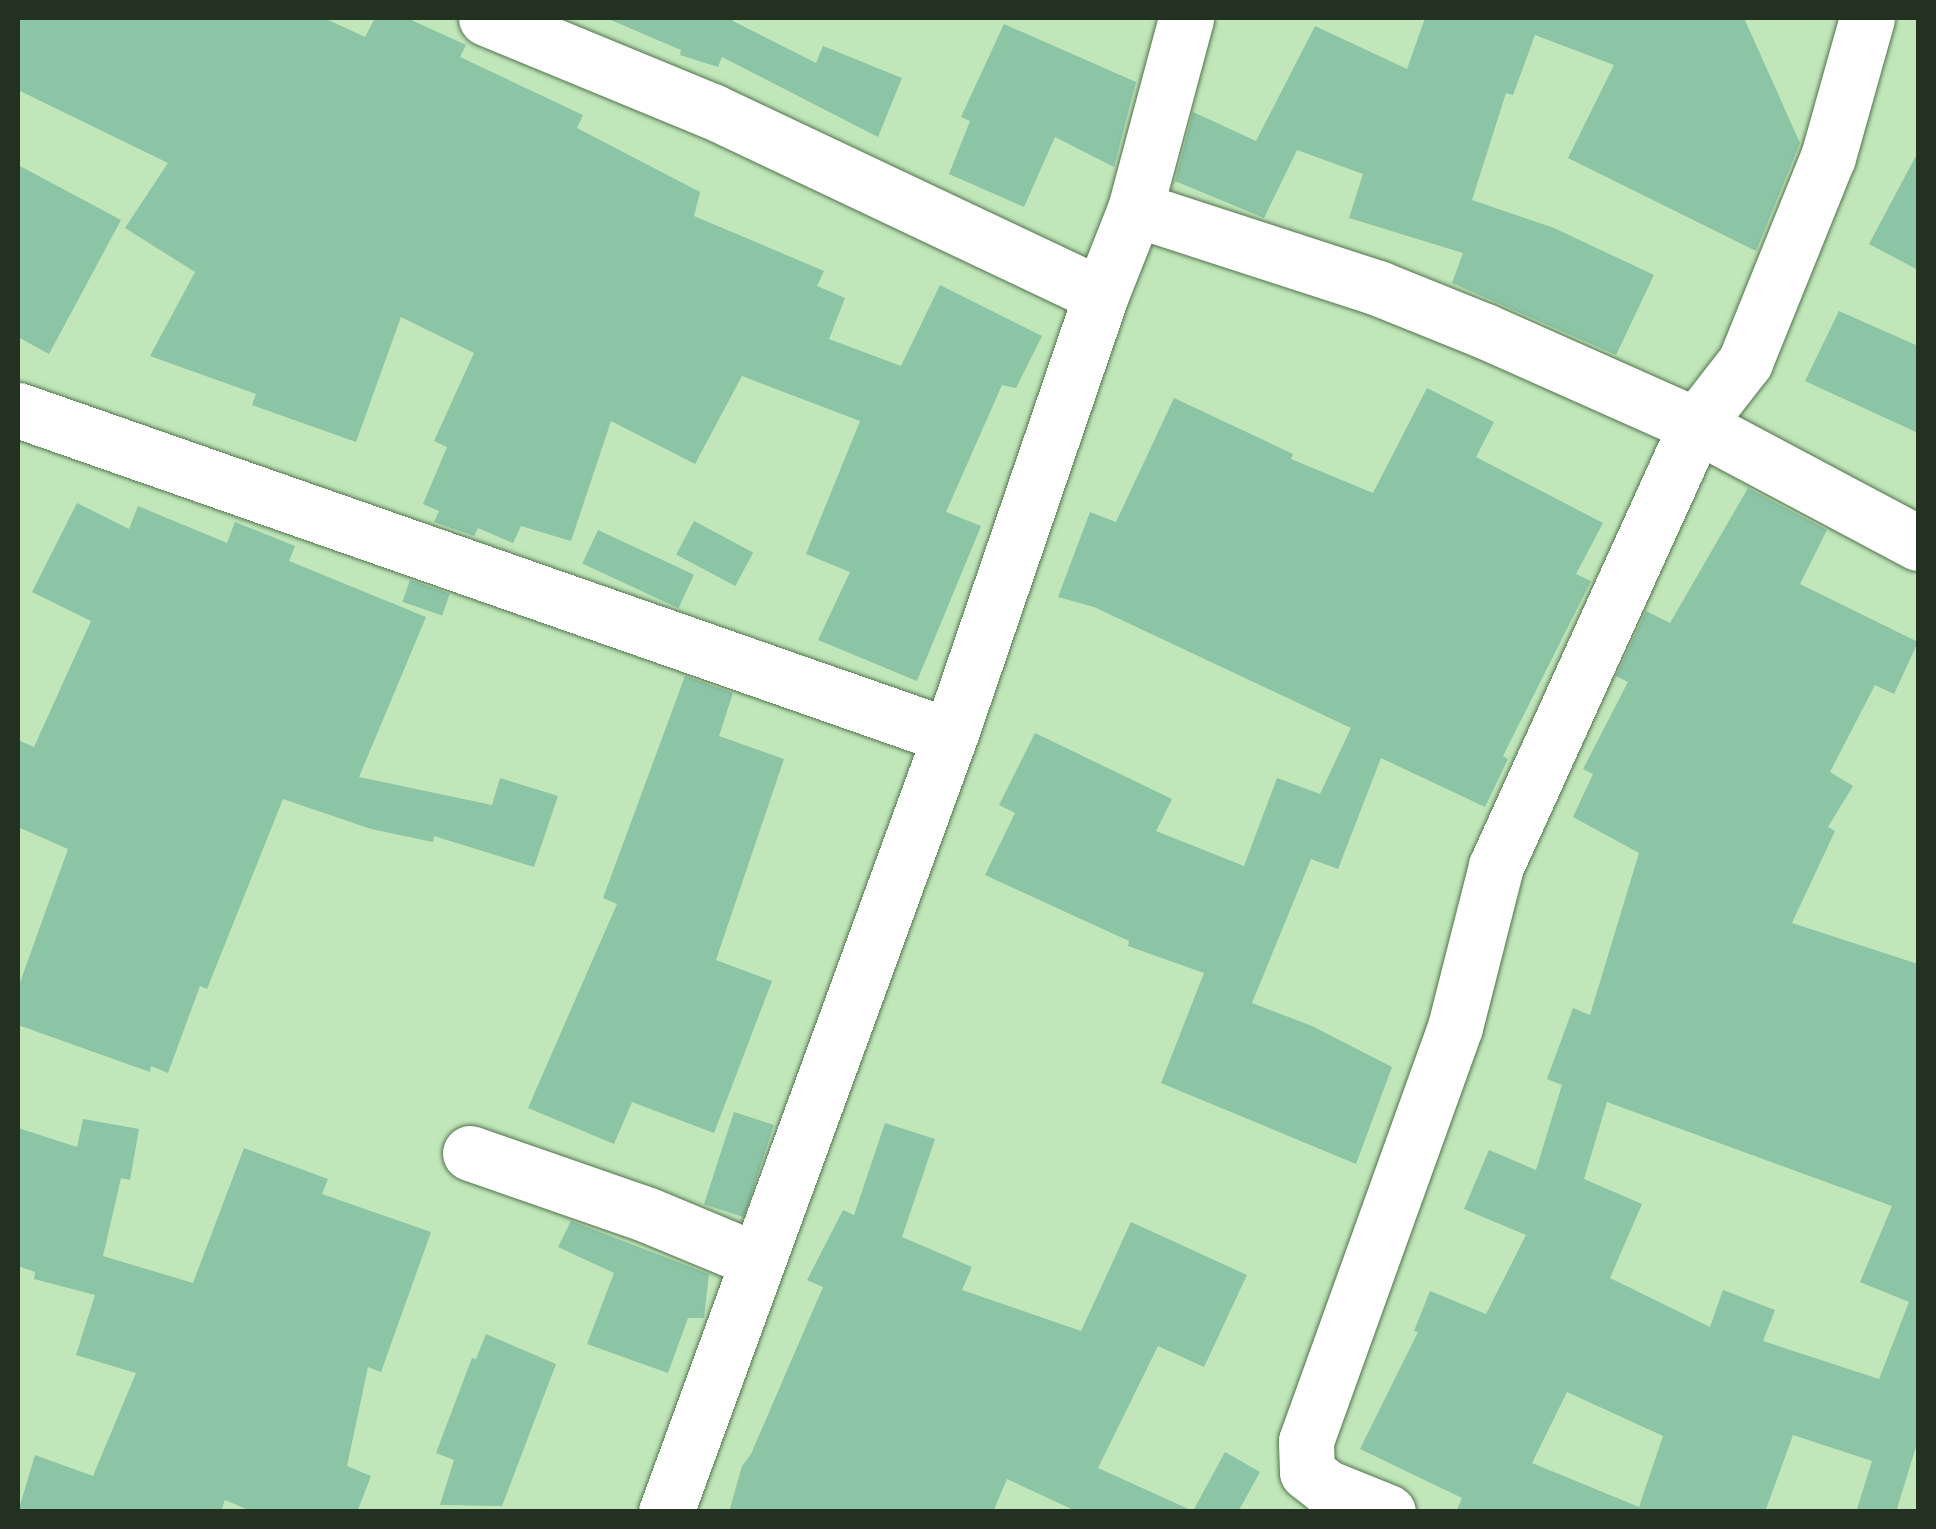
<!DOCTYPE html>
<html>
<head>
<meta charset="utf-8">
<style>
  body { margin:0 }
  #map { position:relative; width:1936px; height:1529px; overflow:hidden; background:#c0e6ba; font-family:Quicksand,sans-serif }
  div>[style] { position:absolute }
  .building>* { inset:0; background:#8cc4a6; transform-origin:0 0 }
  .roads { filter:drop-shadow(0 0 2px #51734c) drop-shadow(0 0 2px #51734c) }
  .street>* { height:55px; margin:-27.5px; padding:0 27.5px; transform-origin:27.5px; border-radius:27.5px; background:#fff }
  span { translate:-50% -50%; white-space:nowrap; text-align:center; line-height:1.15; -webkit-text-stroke:8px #c0e6ba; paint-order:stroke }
  .frame { position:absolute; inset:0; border:20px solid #233120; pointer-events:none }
</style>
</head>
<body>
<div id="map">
  <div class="building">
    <i style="clip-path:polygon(18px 18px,324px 18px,365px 37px,375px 18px,407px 18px,466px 45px,460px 57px,583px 115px,577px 128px,700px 192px,694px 216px,824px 271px,817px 286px,845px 298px,829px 339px,901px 366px,940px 285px,1042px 336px,1016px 388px,1002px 385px,946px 512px,981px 526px,917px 681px,818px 640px,850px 572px,806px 554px,860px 421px,742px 376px,695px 464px,611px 421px,571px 541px,521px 526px,513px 543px,478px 528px,474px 536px,434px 522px,439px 511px,423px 504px,447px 447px,434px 441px,474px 353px,401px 317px,356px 442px,252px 405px,256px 394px,150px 356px,195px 272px,125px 228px,168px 163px,18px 90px)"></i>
    <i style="clip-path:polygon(606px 18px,734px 18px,733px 21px,816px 63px,823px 46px,902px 78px,878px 137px,722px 57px,718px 67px,680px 55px,681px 50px)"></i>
    <i style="clip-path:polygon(1425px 18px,1744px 18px,1800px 143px,1756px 251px,1568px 158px,1614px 65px,1535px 35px,1513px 95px,1506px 93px,1472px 200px,1554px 228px,1654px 275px,1616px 355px,1452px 283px,1463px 253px,1349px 218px,1363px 174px,1297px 150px,1264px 218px,1175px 181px,1193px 112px,1256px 141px,1315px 26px,1407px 69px)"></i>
    <i style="clip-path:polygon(1004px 24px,1136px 82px,1114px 167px,1055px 137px,1024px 207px,949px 174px,970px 121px,961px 117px)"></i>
    <i style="clip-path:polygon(1918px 152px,1918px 270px,1869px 244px)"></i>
    <i style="clip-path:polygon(18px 165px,121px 220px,49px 354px,18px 337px)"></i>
    <i style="clip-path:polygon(1839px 311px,1918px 346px,1918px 433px,1805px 381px)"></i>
    <i style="clip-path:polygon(1427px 388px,1494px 422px,1476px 457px,1603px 523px,1576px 574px,1591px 581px,1503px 756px,1508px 759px,1485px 807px,1381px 758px,1338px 869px,1311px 859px,1252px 1003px,1312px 1026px,1392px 1067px,1356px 1164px,1161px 1083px,1204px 973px,1128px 946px,1129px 941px,985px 875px,1015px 813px,999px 805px,1035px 733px,1172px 799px,1156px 831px,1244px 866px,1277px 778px,1320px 794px,1351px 728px,1094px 607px,1058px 597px,1090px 512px,1116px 522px,1174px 398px,1293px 454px,1291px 459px,1373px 493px)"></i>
    <i style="clip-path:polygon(evenodd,1748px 488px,1827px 530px,1800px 584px,1918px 642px,1894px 694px,1875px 685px,1830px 772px,1853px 786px,1828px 827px,1835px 831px,1792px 923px,1918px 964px,1918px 1440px,1896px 1512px,1856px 1512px,1872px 1461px,1793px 1435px,1765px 1512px,1456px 1512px,1462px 1498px,1360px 1449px,1418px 1332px,1414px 1331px,1430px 1291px,1486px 1314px,1526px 1235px,1464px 1209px,1489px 1150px,1536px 1170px,1562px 1085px,1547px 1079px,1573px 1008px,1590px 1015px,1639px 853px,1573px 817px,1593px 774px,1583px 769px,1628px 682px,1616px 676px,1646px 611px,1670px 623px,1748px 488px,1607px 1102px,1892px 1206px,1860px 1282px,1909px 1302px,1879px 1379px,1763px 1341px,1775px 1310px,1723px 1290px,1710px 1327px,1610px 1278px,1642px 1204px,1584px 1179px,1607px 1102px,1748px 488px,1567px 1392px,1663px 1436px,1639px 1507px,1532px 1463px,1567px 1392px)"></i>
    <i style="clip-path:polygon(77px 503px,129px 529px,138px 506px,227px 543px,235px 522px,295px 546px,289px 561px,426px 617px,359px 777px,492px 805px,500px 778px,558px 796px,534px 867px,434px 836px,433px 842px,371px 829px,283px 799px,207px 989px,200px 986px,168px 1073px,151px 1066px,150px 1072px,18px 1025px,18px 988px,68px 849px,18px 827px,18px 740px,34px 747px,91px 621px,32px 592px)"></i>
    <i style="left:694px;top:521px;width:67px;height:38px;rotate:28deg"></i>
    <i style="left:598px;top:530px;width:106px;height:37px;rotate:25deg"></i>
    <i style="left:410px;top:580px;width:42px;height:23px;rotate:19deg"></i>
    <i style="clip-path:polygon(685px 676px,733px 693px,719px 736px,784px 759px,716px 960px,772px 981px,714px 1133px,632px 1102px,614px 1144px,528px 1108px,617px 904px,603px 898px)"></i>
    <i style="left:734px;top:1112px;width:42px;height:97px;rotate:18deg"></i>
    <i style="clip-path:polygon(83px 1119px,139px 1129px,130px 1180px,121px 1178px,103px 1256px,193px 1283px,244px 1148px,328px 1179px,322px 1194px,431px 1232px,381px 1372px,368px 1367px,347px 1466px,371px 1476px,357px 1512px,253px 1512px,225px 1500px,221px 1512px,18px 1512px,35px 1455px,93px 1476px,136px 1373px,76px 1355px,95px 1295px,34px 1279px,35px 1272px,18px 1266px,18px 1128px,77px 1147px)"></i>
    <i style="clip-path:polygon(885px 1123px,935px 1139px,902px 1237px,972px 1267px,962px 1290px,1081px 1331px,1131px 1222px,1247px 1275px,1204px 1367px,1158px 1346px,1098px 1468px,1193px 1511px,1225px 1452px,1260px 1472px,1238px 1512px,1078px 1512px,1007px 1479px,993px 1512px,729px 1512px,742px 1466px,751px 1454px,823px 1287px,807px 1280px,843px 1210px,854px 1215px)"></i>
    <i style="clip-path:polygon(571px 1221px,709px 1274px,704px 1318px,688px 1318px,668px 1373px,587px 1344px,614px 1273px,558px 1247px)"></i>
    <i style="clip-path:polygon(486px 1334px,556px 1364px,502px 1506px,440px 1505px,454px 1460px,436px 1453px,472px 1358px,476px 1359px)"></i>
  </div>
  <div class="roads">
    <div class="street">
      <i style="left:486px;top:18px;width:244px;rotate:22.4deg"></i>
      <i style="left:712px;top:111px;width:430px;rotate:25.3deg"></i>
      <i style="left:1135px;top:209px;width:256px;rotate:18deg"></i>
      <i style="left:1378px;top:288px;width:115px;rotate:21.9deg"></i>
      <i style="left:1485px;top:331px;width:231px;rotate:24deg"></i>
      <i style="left:1696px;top:425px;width:251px;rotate:28deg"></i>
      <i style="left:18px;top:410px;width:987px;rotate:19.28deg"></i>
      <i style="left:470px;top:1153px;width:188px;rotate:19.2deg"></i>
      <i style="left:648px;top:1215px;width:117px;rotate:22.6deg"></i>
      <i style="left:666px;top:1512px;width:826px;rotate:-69.9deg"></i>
      <i style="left:950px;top:736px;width:466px;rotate:-71.1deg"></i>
      <i style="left:1101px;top:295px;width:92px;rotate:-68.4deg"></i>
      <i style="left:1135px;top:209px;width:198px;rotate:-75deg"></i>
      <i style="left:1388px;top:1512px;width:67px;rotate:-158deg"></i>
      <i style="left:1326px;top:1487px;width:24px;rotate:-142deg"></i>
      <i style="left:1307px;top:1472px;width:31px;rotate:-92deg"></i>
      <i style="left:1306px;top:1441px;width:440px;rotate:-70.2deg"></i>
      <i style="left:1455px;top:1027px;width:166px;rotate:-75.7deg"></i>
      <i style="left:1496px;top:866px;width:484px;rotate:-65.6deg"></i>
      <i style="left:1696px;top:425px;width:80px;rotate:-52.1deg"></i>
      <i style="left:1745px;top:362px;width:221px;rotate:-68deg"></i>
      <i style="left:1828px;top:157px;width:144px;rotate:-74.3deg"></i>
    </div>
  </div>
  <div class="frame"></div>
</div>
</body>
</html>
